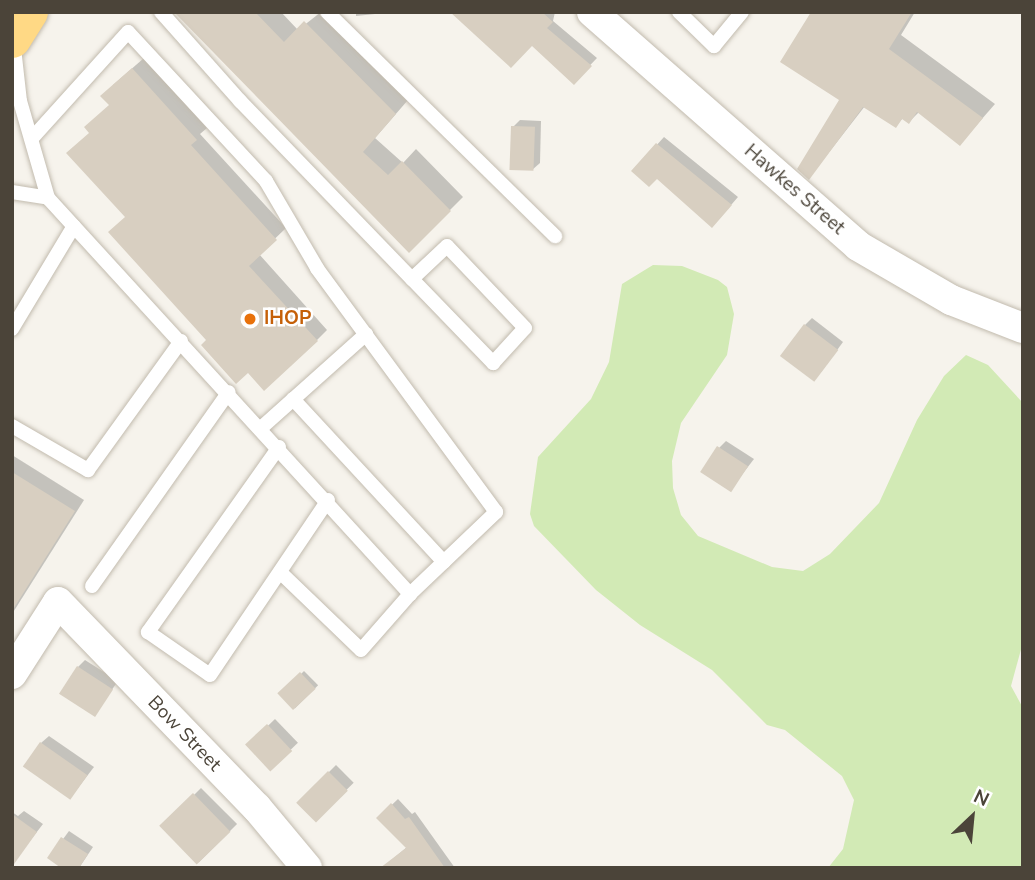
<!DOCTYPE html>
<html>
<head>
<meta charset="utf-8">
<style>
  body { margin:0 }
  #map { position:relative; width:1035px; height:880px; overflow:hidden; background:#f6f3ec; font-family:"Nunito Sans",sans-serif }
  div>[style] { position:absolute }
  .green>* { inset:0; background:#d2eab5 }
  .shadow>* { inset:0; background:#0003; transform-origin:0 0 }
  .building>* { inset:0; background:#d8cfc1; transform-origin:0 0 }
  .roads { filter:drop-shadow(0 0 2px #c2bbae) drop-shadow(0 0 2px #c2bbae) }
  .service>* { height:14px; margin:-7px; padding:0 7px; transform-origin:7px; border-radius:7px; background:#fff }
  .minor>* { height:30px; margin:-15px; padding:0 15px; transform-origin:15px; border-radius:15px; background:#fff }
  .trunk>* { height:38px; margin:-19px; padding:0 19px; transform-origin:19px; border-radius:19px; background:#ffd985 }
  .dots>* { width:19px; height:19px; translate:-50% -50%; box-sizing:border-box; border:4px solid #fff; border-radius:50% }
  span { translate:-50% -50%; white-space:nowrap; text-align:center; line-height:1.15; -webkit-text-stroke:5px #fff; paint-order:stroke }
  .street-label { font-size:19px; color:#4b4439 }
  .food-label { font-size:19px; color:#c56008; font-weight:700 }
  .left { translate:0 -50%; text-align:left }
  .frame { position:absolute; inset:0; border:14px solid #4b4439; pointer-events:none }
  .north { position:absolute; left:937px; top:782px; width:70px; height:70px; -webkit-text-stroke:5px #fff; paint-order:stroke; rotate:26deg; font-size:19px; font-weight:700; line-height:28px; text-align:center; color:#4b4439 }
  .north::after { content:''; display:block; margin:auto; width:24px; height:32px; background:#4b4439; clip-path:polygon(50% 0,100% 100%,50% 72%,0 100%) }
</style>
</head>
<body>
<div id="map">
  <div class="green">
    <i style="clip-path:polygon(653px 265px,682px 266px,718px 280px,727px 287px,734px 314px,727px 355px,681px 423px,672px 461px,673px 488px,681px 515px,698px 536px,772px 567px,803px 571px,830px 554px,879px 503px,917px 420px,944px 376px,966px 355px,988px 365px,1023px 403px,1023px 642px,1011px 686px,1023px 708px,1023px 868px,828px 868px,843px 849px,854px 800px,842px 776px,785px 730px,767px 725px,712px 670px,640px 625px,596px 590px,534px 526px,530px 514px,538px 457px,591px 399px,609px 362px,622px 284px)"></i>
  </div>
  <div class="shadow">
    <i style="clip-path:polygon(177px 12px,281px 12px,298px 30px,321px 12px,408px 100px,375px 138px,403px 163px,416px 149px,463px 197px,409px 251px)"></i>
    <i style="clip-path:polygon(356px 12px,394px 12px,356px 16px)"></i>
    <i style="clip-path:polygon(470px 12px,555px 12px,553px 21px,597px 58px,573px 83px,532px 44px)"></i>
    <i style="clip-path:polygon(813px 12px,915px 12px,901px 35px,995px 104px,960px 144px,920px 111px,909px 122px,903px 118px,896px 126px,865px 106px,809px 178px,842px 100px)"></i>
    <i style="clip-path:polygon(144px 58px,207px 128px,200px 134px,286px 228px,259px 254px,327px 330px,317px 340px,248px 371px,209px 340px,127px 217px,91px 132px,111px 104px,113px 85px)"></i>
    <i style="clip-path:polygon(520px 120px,541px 121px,540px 163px,532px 170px,513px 127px)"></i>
    <i style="clip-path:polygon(664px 137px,738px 197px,719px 219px,657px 177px,634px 170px)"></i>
    <i style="clip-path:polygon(812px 318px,843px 342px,821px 372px,805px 325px)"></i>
    <i style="clip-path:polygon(726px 441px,754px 459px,731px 489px,719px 448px)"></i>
    <i style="clip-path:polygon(12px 455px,84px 500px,12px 614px)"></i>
    <i style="clip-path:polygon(85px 660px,118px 681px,95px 714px,78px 667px)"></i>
    <i style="left:304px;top:671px;width:20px;height:33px;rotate:45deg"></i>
    <i style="left:275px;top:719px;width:33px;height:37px;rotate:46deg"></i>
    <i style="clip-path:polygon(49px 736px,94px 767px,71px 797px,41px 743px)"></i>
    <i style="left:336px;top:765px;width:25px;height:54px;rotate:45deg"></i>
    <i style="left:201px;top:788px;width:51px;height:54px;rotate:45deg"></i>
    <i style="clip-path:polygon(398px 799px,412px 814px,415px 812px,455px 868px,382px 868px,407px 847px,378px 818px)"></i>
    <i style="clip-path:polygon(24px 811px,43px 824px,12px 864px,12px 812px,18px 816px)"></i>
    <i style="clip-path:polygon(69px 831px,93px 847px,79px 868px,49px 858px)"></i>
  </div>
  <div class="building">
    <i style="clip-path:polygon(174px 12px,255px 12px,284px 42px,304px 21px,396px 114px,363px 152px,388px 175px,402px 161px,451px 211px,409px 253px)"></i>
    <i style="clip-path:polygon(450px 12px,542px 12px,553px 22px,547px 28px,592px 66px,574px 85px,532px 46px,511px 68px)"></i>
    <i style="clip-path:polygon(811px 12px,912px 12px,889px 49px,983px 118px,960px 146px,917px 112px,909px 124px,902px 119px,896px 128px,863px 107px,809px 180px,797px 169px,839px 100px,780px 62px)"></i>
    <i style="clip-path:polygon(132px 68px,197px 140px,191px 145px,277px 240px,249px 266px,318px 341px,264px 391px,248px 373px,236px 384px,201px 345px,206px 340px,108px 232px,125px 217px,66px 153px,89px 133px,84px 127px,109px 105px,100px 96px)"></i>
    <i style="left:511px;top:126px;width:24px;height:44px;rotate:2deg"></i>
    <i style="clip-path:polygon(656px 143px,732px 205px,712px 228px,657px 179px,649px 187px,631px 171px)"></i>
    <i style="left:804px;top:324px;width:43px;height:40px;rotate:37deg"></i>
    <i style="left:717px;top:446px;width:37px;height:31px;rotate:33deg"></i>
    <i style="clip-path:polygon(12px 472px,75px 511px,12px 611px)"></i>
    <i style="left:77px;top:666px;width:43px;height:33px;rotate:33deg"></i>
    <i style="left:300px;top:672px;width:23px;height:31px;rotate:47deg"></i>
    <i style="left:267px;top:724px;width:37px;height:30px;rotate:47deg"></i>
    <i style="left:40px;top:742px;width:58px;height:30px;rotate:35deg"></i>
    <i style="left:328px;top:771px;width:28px;height:45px;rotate:45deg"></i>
    <i style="left:193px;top:793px;width:54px;height:47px;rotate:46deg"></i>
    <i style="clip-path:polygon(391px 803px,405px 819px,409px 817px,445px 868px,380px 868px,406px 848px,376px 818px)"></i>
    <i style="clip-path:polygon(12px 814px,37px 832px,12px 867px)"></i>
    <i style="clip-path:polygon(61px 837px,88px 854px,79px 868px,61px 868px,47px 858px)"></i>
  </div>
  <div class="roads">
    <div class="service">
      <i style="left:161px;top:12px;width:119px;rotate:48.4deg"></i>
      <i style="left:240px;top:101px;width:248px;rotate:46deg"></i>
      <i style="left:412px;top:279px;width:117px;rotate:46deg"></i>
      <i style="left:493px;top:363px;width:47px;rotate:-47.6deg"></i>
      <i style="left:525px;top:328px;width:113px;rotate:-133.6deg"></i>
      <i style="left:447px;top:246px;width:48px;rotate:136.7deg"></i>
      <i style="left:327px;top:12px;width:320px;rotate:44.5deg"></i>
      <i style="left:679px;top:12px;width:49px;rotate:44.2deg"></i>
      <i style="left:714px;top:46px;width:44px;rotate:-50.5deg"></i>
      <i style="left:13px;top:39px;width:62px;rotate:83.6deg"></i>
      <i style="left:20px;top:101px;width:101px;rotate:73.9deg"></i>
      <i style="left:48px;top:198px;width:537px;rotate:47.57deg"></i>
      <i style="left:410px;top:594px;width:119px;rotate:-43.6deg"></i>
      <i style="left:496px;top:512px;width:303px;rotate:-126.3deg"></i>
      <i style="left:317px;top:268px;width:101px;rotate:-120.4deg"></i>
      <i style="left:266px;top:181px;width:203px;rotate:-132.8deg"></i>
      <i style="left:128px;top:32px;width:140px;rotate:132.1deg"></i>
      <i style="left:12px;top:192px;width:36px;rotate:9deg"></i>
      <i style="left:12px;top:329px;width:120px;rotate:-59deg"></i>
      <i style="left:293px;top:399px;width:222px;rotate:47.2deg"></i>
      <i style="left:12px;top:426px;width:88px;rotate:30.1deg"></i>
      <i style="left:88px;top:470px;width:159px;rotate:-54.2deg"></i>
      <i style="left:261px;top:428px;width:141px;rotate:-41.8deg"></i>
      <i style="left:279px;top:447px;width:227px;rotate:125.3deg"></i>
      <i style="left:148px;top:632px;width:75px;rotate:34.7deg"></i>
      <i style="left:210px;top:675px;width:211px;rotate:-56deg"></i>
      <i style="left:280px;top:572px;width:112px;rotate:43.9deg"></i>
      <i style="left:361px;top:650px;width:74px;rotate:-48.8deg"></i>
      <i style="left:92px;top:586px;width:237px;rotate:-54.8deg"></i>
    </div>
    <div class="minor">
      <i style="left:592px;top:12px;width:354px;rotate:41.3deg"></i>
      <i style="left:858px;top:246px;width:108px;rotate:30.1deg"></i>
      <i style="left:951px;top:300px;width:77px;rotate:21.3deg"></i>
      <i style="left:12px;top:674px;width:85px;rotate:-57.4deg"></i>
      <i style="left:58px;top:602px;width:286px;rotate:46deg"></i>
      <i style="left:257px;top:808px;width:78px;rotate:50.2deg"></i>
    </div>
    <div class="trunk">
      <i style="left:12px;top:39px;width:32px;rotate:-58deg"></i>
    </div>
  </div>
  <div class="dots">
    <i style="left:250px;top:319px;background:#e8710a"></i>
  </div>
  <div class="street-label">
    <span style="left:794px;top:190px;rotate:41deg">Hawkes Street</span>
    <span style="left:184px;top:734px;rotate:46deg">Bow Street</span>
  </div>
  <div class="food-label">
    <span class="left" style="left:264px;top:319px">IHOP</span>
  </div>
  <div class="frame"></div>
  <div class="north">N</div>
</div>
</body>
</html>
